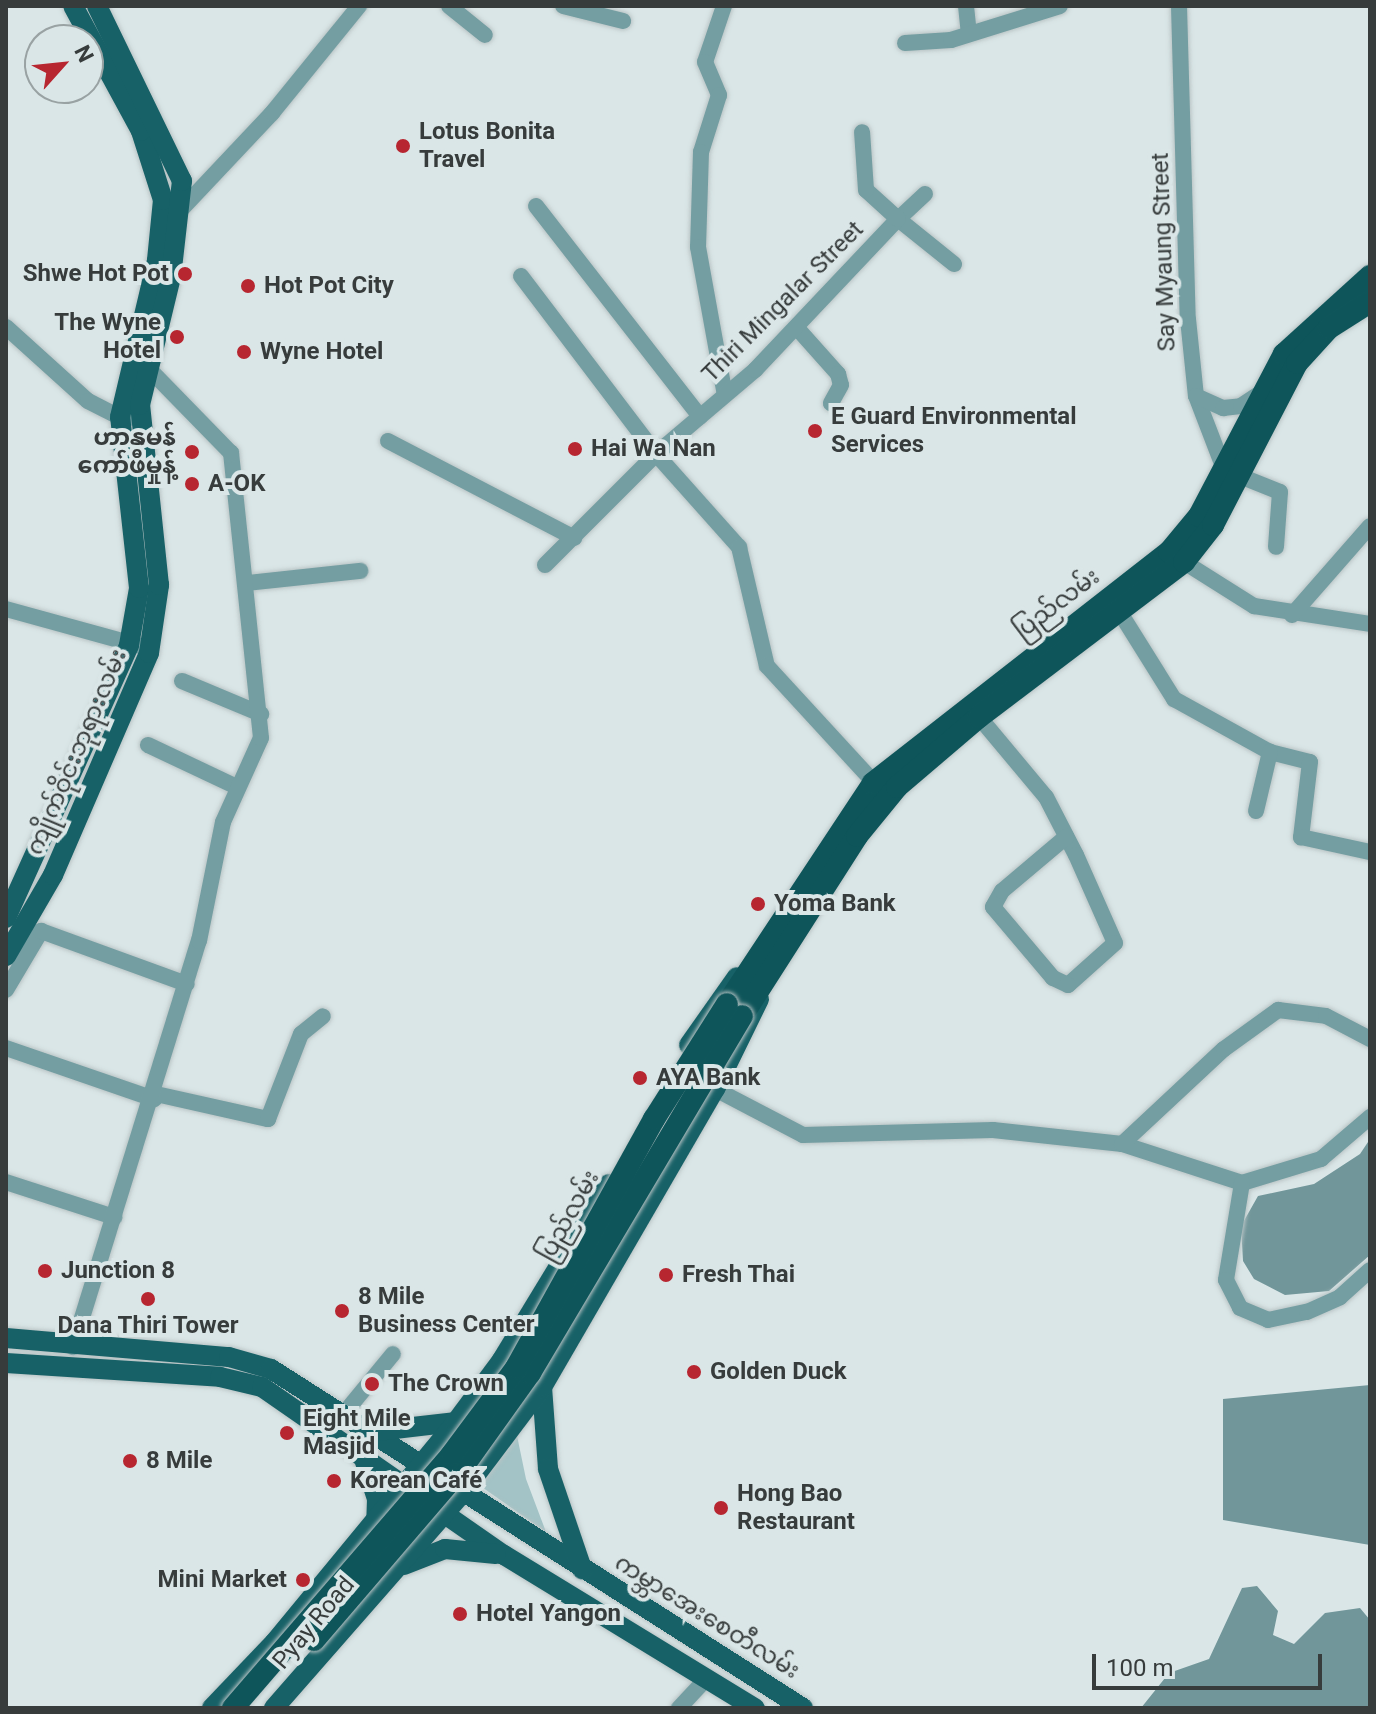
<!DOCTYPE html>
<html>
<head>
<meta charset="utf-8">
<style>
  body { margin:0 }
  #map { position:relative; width:1376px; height:1714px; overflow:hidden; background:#dae6e7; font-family:Roboto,"Noto Sans Myanmar",sans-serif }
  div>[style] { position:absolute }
  .green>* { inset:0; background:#a3c3c6 }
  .water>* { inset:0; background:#71969a }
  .roads { filter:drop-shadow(0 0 2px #b9c4c5) drop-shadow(0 0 2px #b9c4c5) }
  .minor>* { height:16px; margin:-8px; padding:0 8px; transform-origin:8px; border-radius:8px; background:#749ea2 }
  .primary>* { height:20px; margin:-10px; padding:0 10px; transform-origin:10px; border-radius:10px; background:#176167 }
  .trunk>* { height:22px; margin:-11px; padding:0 11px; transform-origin:11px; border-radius:11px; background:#0e555a }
  .bridges { filter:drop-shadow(0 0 2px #b9c4c5) drop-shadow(0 0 2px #b9c4c5) }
  .trunk-bridge>* { height:22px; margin:-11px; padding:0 11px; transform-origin:11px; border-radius:11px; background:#0e555a }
  .dots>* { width:22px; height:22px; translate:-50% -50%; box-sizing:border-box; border:4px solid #dae6e7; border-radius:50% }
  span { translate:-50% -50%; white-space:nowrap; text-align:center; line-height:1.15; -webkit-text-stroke:8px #dae6e7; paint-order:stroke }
  .poi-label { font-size:24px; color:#373c3c; font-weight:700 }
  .left { translate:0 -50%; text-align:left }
  .right { translate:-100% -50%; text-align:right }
  .street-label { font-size:24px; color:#373c3c }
  .frame { position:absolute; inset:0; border:8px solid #373c3c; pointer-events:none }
  .north { position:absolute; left:24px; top:24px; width:80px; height:80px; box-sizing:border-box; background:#dae6e7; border:2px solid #99a2a3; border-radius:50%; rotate:63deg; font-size:22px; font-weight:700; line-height:32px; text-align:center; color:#373c3c }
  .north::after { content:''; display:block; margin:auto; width:28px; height:36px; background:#b72630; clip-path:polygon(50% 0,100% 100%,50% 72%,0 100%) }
  .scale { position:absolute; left:1092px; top:1654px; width:230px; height:36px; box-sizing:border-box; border:4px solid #373c3c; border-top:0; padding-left:10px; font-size:24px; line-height:28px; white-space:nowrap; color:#373c3c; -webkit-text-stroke:6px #dae6e7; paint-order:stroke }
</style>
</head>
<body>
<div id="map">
  <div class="green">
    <i style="clip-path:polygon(515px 1426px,526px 1479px,546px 1532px,476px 1483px)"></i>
  </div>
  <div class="water">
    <i style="clip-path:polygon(1370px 1139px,1370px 1255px,1329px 1291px,1285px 1295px,1254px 1279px,1243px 1261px,1241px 1226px,1258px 1196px,1314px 1184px,1360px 1154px)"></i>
    <i style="clip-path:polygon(1370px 1385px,1370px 1545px,1223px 1520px,1223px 1399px)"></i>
    <i style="clip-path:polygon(1257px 1586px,1278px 1611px,1273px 1635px,1294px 1644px,1325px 1613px,1360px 1608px,1370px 1620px,1370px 1708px,1141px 1708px,1169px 1673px,1209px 1659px,1242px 1588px)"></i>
  </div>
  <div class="roads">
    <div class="minor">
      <i style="left:449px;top:6px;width:46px;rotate:38.9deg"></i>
      <i style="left:563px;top:6px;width:62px;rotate:14deg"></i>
      <i style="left:724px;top:6px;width:59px;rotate:108.7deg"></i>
      <i style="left:705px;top:62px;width:36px;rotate:67deg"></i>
      <i style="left:719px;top:95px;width:60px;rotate:107.5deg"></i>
      <i style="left:701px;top:152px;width:95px;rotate:91.8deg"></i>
      <i style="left:698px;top:247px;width:150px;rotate:79.7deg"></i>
      <i style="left:966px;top:6px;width:27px;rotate:84deg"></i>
      <i style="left:1179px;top:6px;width:313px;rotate:88.4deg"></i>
      <i style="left:1188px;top:319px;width:77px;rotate:84.1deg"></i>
      <i style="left:1196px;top:396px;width:84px;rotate:69deg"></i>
      <i style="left:905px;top:43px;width:46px;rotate:-3.7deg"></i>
      <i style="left:951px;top:40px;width:114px;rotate:-17.3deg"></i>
      <i style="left:925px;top:194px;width:37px;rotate:137deg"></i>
      <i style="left:898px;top:219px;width:72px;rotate:38.8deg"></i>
      <i style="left:536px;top:206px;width:267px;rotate:52.1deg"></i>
      <i style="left:176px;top:215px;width:140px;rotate:-46.7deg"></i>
      <i style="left:272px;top:113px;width:138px;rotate:-50.9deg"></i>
      <i style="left:521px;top:276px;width:223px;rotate:52.8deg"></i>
      <i style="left:656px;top:454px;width:125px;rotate:48.3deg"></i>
      <i style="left:739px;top:547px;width:122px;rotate:76.8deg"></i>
      <i style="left:767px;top:666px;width:167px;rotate:47.4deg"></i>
      <i style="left:6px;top:327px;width:110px;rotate:42.1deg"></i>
      <i style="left:88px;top:401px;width:36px;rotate:27deg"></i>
      <i style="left:120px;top:417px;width:21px;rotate:3deg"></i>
      <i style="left:797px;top:328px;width:62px;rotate:48.3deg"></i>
      <i style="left:838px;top:374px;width:11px;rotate:75deg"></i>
      <i style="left:841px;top:385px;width:21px;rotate:119deg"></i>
      <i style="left:1196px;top:396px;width:30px;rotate:24deg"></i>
      <i style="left:1223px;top:408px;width:18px;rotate:-6deg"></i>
      <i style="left:1241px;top:406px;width:25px;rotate:-34deg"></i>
      <i style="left:388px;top:441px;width:210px;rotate:27.5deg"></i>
      <i style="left:1240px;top:476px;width:43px;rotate:21.8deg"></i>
      <i style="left:1280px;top:492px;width:55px;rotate:94.2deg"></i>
      <i style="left:1184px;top:562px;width:83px;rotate:32.2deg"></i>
      <i style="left:1254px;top:606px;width:117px;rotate:8.8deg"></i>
      <i style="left:545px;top:565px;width:157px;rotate:-45deg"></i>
      <i style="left:656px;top:454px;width:130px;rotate:-40.3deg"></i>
      <i style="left:755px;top:370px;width:208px;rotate:-46.6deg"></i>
      <i style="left:898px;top:219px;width:43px;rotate:-137.8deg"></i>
      <i style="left:866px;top:190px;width:58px;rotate:-93.9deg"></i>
      <i style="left:247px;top:583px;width:114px;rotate:-6.1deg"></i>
      <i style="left:6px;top:609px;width:139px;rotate:15.4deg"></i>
      <i style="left:1119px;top:611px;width:104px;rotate:58deg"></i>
      <i style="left:1174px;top:699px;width:110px;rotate:28.9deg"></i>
      <i style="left:1270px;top:752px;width:41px;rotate:14deg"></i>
      <i style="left:1310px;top:762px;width:76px;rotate:96.8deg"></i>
      <i style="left:1301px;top:837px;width:71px;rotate:12.3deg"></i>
      <i style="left:1292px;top:615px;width:118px;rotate:-48.8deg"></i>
      <i style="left:182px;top:681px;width:86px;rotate:22.7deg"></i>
      <i style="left:979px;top:717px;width:104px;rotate:50.1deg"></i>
      <i style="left:1046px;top:797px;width:65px;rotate:62.7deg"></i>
      <i style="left:1076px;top:855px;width:96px;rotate:66.1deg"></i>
      <i style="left:1115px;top:943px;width:63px;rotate:138.2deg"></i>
      <i style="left:1068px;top:985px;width:17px;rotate:-155deg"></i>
      <i style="left:1053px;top:978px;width:93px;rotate:-130.2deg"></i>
      <i style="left:993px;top:907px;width:18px;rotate:-61deg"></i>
      <i style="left:1002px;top:891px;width:84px;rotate:-40.2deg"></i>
      <i style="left:148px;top:745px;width:98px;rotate:25.3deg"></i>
      <i style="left:1256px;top:811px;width:61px;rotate:-76.7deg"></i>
      <i style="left:6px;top:990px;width:69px;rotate:-59.3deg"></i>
      <i style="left:41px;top:931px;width:155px;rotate:20deg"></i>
      <i style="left:6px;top:1048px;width:157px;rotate:19deg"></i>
      <i style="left:715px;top:1089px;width:99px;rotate:27.6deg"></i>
      <i style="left:803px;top:1135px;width:190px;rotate:-1.5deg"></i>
      <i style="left:993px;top:1130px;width:130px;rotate:6.2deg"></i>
      <i style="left:1122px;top:1144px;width:126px;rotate:18deg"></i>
      <i style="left:1242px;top:1183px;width:83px;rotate:-16.9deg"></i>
      <i style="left:1321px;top:1159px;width:65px;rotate:-40.6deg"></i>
      <i style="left:156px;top:1094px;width:115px;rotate:12.6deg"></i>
      <i style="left:268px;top:1119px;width:91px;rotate:-68.8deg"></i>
      <i style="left:301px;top:1034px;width:28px;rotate:-39deg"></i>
      <i style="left:1122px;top:1144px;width:139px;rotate:-43deg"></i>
      <i style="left:1224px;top:1049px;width:67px;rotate:-35.8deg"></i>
      <i style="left:1278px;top:1010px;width:48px;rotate:7.1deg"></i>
      <i style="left:1326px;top:1016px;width:50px;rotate:27.6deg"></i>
      <i style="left:6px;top:1182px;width:114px;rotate:18deg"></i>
      <i style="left:1242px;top:1183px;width:98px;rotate:99.4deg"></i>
      <i style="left:1226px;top:1280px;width:31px;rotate:63deg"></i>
      <i style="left:1240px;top:1308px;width:30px;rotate:23deg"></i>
      <i style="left:1268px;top:1320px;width:40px;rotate:-12deg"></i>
      <i style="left:1307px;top:1312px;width:36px;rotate:-24deg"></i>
      <i style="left:1340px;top:1297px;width:40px;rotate:-42deg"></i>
      <i style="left:73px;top:1347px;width:425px;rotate:-72.8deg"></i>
      <i style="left:199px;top:941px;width:121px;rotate:-78.6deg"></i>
      <i style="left:223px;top:822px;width:92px;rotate:-65.7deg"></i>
      <i style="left:261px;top:738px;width:287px;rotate:-96deg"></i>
      <i style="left:231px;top:453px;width:120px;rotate:-134.3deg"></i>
      <i style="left:342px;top:1416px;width:80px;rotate:-50.6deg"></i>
      <i style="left:679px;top:1708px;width:38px;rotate:-47deg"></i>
    </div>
    <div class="primary">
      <i style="left:6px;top:918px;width:299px;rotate:-65.7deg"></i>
      <i style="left:129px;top:645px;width:58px;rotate:-80deg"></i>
      <i style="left:139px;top:588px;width:172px;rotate:-96.3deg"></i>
      <i style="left:120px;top:417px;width:161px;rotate:-76.7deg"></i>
      <i style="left:157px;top:260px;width:60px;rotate:-84.3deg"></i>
      <i style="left:163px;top:200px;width:72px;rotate:-107.7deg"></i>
      <i style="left:141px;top:131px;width:142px;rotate:-118.5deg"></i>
      <i style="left:6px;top:956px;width:94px;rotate:-59.9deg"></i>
      <i style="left:53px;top:875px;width:242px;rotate:-66.6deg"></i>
      <i style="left:149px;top:653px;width:69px;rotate:-81.6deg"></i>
      <i style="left:159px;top:585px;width:181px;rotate:-96deg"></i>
      <i style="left:140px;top:405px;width:132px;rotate:-76.4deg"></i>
      <i style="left:171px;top:277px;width:97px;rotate:-83.5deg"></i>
      <i style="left:182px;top:181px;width:195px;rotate:-115.9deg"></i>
      <i style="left:689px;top:1045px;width:83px;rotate:-54.8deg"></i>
      <i style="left:6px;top:1338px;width:224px;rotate:4.9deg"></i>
      <i style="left:229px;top:1357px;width:44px;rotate:15.9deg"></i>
      <i style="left:271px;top:1369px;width:631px;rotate:32.51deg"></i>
      <i style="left:6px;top:1363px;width:214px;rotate:3.7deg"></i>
      <i style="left:220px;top:1377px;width:43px;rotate:13.4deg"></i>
      <i style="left:262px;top:1387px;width:295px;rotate:34.8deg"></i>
      <i style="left:504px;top:1555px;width:294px;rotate:31.4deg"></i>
      <i style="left:542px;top:1387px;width:82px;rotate:85.8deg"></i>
      <i style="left:548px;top:1469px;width:106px;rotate:71.2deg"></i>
      <i style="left:369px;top:1432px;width:88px;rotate:-6.6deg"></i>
      <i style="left:364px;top:1459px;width:42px;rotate:72deg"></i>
      <i style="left:377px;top:1499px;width:24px;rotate:92deg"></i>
      <i style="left:404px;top:1565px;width:44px;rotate:-21.3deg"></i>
      <i style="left:445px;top:1549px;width:51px;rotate:5.6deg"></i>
      <i style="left:212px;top:1708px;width:90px;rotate:-46.4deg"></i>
      <i style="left:274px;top:1643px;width:286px;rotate:-50.5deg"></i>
      <i style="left:456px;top:1422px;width:77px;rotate:-53.4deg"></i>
      <i style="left:502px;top:1360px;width:206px;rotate:-58.7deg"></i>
      <i style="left:274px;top:1708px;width:286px;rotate:-48.8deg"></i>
      <i style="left:462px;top:1493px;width:133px;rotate:-53deg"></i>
      <i style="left:542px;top:1387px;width:345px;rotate:-59.9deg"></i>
      <i style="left:715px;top:1089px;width:100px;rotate:-63.9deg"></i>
    </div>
    <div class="trunk">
      <i style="left:727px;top:1004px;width:265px;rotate:-56.5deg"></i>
      <i style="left:873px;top:783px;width:375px;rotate:-38deg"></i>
      <i style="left:1169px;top:552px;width:47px;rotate:-50.2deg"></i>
      <i style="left:1199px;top:516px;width:183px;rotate:-62.3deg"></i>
      <i style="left:1284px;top:354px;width:116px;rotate:-42.2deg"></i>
      <i style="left:742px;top:1016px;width:214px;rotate:-57.4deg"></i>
      <i style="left:857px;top:836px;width:63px;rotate:-50.8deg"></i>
      <i style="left:897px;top:787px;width:108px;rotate:-40.5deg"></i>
      <i style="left:979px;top:717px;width:257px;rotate:-37.1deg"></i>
      <i style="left:1184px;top:562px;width:47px;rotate:-51.9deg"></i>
      <i style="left:1213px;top:525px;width:182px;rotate:-62.6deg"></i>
      <i style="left:1297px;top:363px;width:47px;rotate:-47.6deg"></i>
      <i style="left:1329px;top:328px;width:49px;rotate:-32.4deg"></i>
    </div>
  </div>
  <div class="bridges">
    <div class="trunk-bridge">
      <i style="left:314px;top:1640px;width:232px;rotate:-49.4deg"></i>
      <i style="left:465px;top:1464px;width:112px;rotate:-54.5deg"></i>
      <i style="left:530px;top:1373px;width:415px;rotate:-59.3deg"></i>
      <i style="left:233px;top:1708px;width:335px;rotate:-49.2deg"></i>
      <i style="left:452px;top:1454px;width:107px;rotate:-53.3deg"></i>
      <i style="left:516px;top:1368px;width:285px;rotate:-61deg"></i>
      <i style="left:654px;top:1119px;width:136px;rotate:-57.6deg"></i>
    </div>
  </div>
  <div class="dots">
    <i style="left:403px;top:146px;background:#b72630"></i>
    <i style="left:185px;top:274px;background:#b72630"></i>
    <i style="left:248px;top:286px;background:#b72630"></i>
    <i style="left:177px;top:337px;background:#b72630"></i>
    <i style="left:244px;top:352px;background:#b72630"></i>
    <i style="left:815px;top:431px;background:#b72630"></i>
    <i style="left:575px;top:449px;background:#b72630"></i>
    <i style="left:192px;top:452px;background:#b72630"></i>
    <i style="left:192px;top:484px;background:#b72630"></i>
    <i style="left:758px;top:904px;background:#b72630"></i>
    <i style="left:640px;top:1078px;background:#b72630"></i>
    <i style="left:45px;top:1271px;background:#b72630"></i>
    <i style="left:666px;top:1275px;background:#b72630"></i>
    <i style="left:148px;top:1299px;background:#b72630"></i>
    <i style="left:342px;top:1311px;background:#b72630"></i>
    <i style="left:694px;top:1372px;background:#b72630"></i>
    <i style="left:372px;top:1384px;background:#b72630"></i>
    <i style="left:287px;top:1433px;background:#b72630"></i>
    <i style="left:130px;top:1461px;background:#b72630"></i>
    <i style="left:334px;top:1481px;background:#b72630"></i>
    <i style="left:721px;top:1508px;background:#b72630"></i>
    <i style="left:303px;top:1580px;background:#b72630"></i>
    <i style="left:460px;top:1614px;background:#b72630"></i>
  </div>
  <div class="poi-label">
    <span class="left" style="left:419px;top:146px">Lotus Bonita<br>Travel</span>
    <span class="right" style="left:169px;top:274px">Shwe Hot Pot</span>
    <span class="left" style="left:264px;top:286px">Hot Pot City</span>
    <span class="right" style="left:161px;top:337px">The Wyne<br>Hotel</span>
    <span class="left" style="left:260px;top:352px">Wyne Hotel</span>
    <span class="left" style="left:831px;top:431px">E Guard Environmental<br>Services</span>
    <span class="right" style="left:176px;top:452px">ဟာနုမန်<br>ကော်ဖီမှုန့်</span>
    <span class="left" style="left:591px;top:449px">Hai Wa Nan</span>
    <span class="left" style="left:208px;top:484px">A-OK</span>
    <span class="left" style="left:774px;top:904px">Yoma Bank</span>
    <span class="left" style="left:656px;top:1078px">AYA Bank</span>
    <span class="left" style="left:61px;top:1271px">Junction 8</span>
    <span class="left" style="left:682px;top:1275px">Fresh Thai</span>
    <span class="left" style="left:358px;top:1311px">8 Mile<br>Business Center</span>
    <span style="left:148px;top:1326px">Dana Thiri Tower</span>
    <span class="left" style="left:710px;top:1372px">Golden Duck</span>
    <span class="left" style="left:388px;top:1384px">The Crown</span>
    <span class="left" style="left:303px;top:1433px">Eight Mile<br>Masjid</span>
    <span class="left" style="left:146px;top:1461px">8 Mile</span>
    <span class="left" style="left:350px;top:1481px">Korean Café</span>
    <span class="left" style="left:737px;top:1508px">Hong Bao<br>Restaurant</span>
    <span class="right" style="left:287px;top:1580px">Mini Market</span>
    <span class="left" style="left:476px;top:1614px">Hotel Yangon</span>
  </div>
  <div class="street-label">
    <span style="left:1164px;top:252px;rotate:-92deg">Say Myaung Street</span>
    <span style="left:783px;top:302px;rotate:-45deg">Thiri Mingalar Street</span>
    <span style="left:1057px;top:604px;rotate:-37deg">ပြည်လမ်း</span>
    <span style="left:77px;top:752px;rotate:-67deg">ကျိုက်ဝိုင်းဘုရားလမ်း</span>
    <span style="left:569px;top:1216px;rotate:-61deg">ပြည်လမ်း</span>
    <span style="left:707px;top:1617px;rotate:32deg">ကမ္ဘာအေးစေတီလမ်း</span>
    <span style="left:314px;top:1623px;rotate:-50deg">Pyay Road</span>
  </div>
  <div class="frame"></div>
  <div class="north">N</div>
  <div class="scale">100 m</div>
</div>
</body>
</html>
